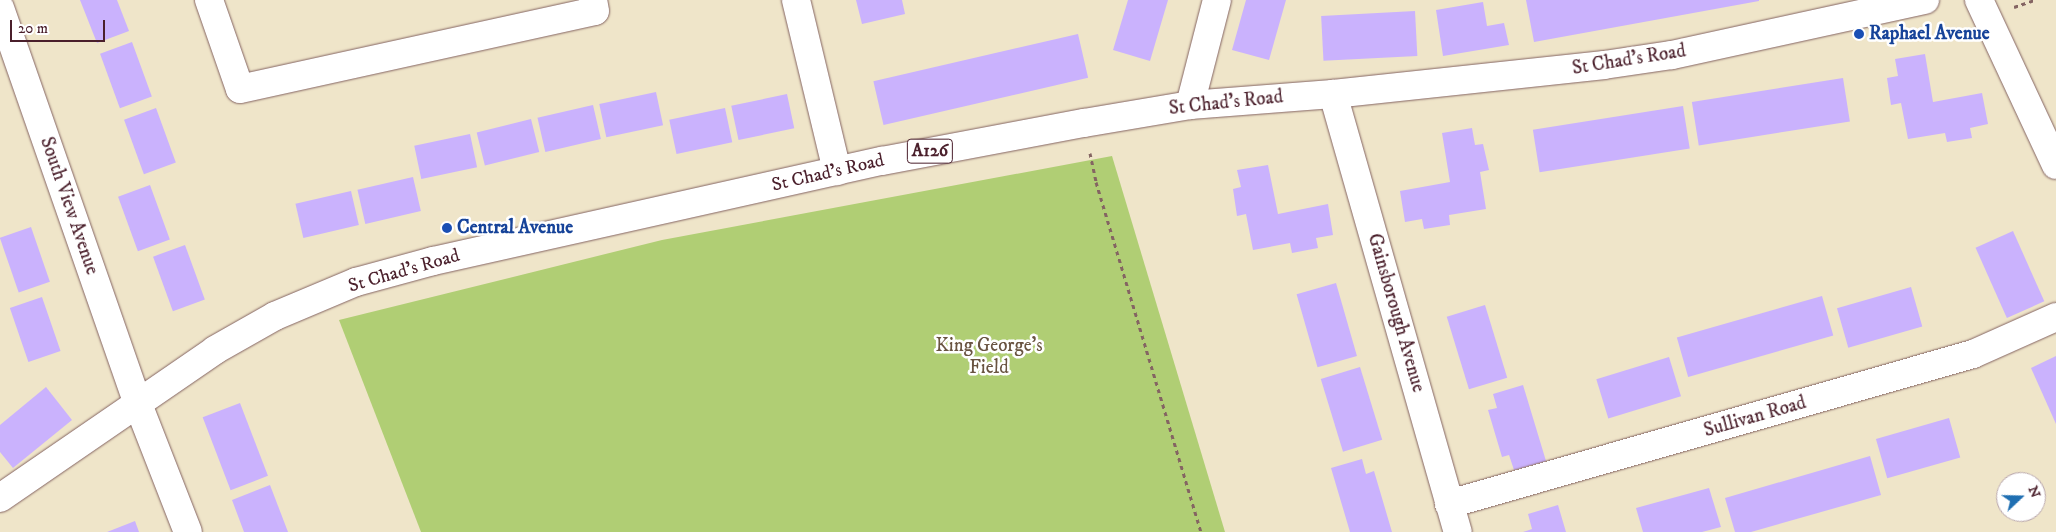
<!DOCTYPE html>
<html>
<head>
<meta charset="utf-8">
<style>
  body { margin:0 }
  #map { position:relative; width:2056px; height:532px; overflow:hidden; background:#efe5c9; font-family:"IM FELL DW Pica",serif }
  div>[style] { position:absolute }
  .green>* { inset:0; background:#b0ce74 }
  .building>* { inset:0; background:#cab2fd; transform-origin:0 0 }
  .path>* { height:3px; margin-top:-1.5px; transform-origin:0; background:repeating-linear-gradient(90deg,#846462 0 4px,transparent 0 8px) }
  .roads { filter:drop-shadow(0 0 1px #846462) drop-shadow(0 0 1px #846462) }
  .minor>* { height:28px; margin:-14px; padding:0 14px; transform-origin:14px; border-radius:14px; background:#fff }
  .major>* { height:28px; margin:-14px; padding:0 14px; transform-origin:14px; border-radius:14px; background:#fff }
  .dots>* { width:14px; height:14px; translate:-50% -50%; box-sizing:border-box; border:2px solid #fff; border-radius:50% }
  span { translate:-50% -50%; white-space:nowrap; text-align:center; line-height:1.15; -webkit-text-stroke:5px #fff; paint-order:stroke }
  .shield-label span { padding:1px 4px; background:#fff; border:1px solid; border-radius:4px; -webkit-text-stroke-width:0 }
  .shield-label { font-size:18px; color:#4a1f2b; font-weight:700 }
  .transit-label { font-size:19px; color:#164399; font-weight:700 }
  .left { translate:0 -50%; text-align:left }
  .street-label { font-size:19px; color:#4a1f2b }
  .park-label { font-size:19px; color:#695441 }
  .north { position:absolute; left:1996px; top:472px; width:50px; height:50px; box-sizing:border-box; background:#fff; border:1px solid #b7a5aa; border-radius:50%; rotate:69deg; font-size:14px; font-weight:700; line-height:20px; text-align:center; color:#4a1f2b }
  .north::after { content:''; display:block; margin:auto; width:18px; height:22px; background:#1f6fb2; clip-path:polygon(50% 0,100% 100%,50% 72%,0 100%) }
  .scale { position:absolute; left:10px; top:20px; width:95px; height:22px; box-sizing:border-box; border:2px solid #4a1f2b; border-top:0; padding-left:6px; font-size:15px; line-height:18px; white-space:nowrap; color:#4a1f2b; -webkit-text-stroke:4px #fff; paint-order:stroke }
</style>
</head>
<body>
<div id="map">
  <div class="green">
    <i style="clip-path:polygon(1112px 156px,1225px 532px,421px 532px,339px 320px,662px 240px)"></i>
  </div>
  <div class="building">
    <i style="clip-path:polygon(80px 0,117px 0,129px 31px,97px 43px)"></i>
    <i style="clip-path:polygon(856px 0,902px 0,905px 14px,862px 24px)"></i>
    <i style="clip-path:polygon(1128px 0,1168px 0,1150px 61px,1113px 50px)"></i>
    <i style="clip-path:polygon(1246px 0,1286px 0,1269px 60px,1232px 50px)"></i>
    <i style="clip-path:polygon(1526px 0,1759px 0,1759px 1px,1534px 42px)"></i>
    <i style="clip-path:polygon(1483px 2px,1487px 26px,1504px 23px,1509px 45px,1443px 56px,1436px 10px)"></i>
    <i style="left:1415px;top:11px;width:45px;height:94px;rotate:87deg"></i>
    <i style="left:1078px;top:34px;width:45px;height:210px;rotate:77deg"></i>
    <i style="left:132px;top:42px;width:58px;height:34px;rotate:70deg"></i>
    <i style="clip-path:polygon(1925px 54px,1933px 102px,1982px 93px,1988px 124px,1970px 128px,1972px 138px,1947px 142px,1945px 133px,1908px 139px,1901px 103px,1891px 105px,1887px 78px,1898px 76px,1895px 59px)"></i>
    <i style="left:1843px;top:78px;width:44px;height:153px;rotate:81deg"></i>
    <i style="left:656px;top:92px;width:34px;height:58px;rotate:78deg"></i>
    <i style="left:787px;top:94px;width:35px;height:57px;rotate:78deg"></i>
    <i style="left:593px;top:105px;width:35px;height:57px;rotate:77deg"></i>
    <i style="left:1683px;top:106px;width:43px;height:152px;rotate:81deg"></i>
    <i style="left:156px;top:108px;width:58px;height:34px;rotate:70deg"></i>
    <i style="left:725px;top:108px;width:35px;height:57px;rotate:78deg"></i>
    <i style="left:531px;top:119px;width:34px;height:56px;rotate:76deg"></i>
    <i style="clip-path:polygon(1472px 128px,1475px 145px,1483px 144px,1489px 170px,1480px 172px,1486px 209px,1449px 215px,1450px 225px,1424px 229px,1422px 219px,1405px 222px,1400px 191px,1450px 182px,1442px 133px)"></i>
    <i style="left:470px;top:134px;width:34px;height:57px;rotate:78deg"></i>
    <i style="clip-path:polygon(1268px 165px,1278px 214px,1328px 204px,1333px 235px,1316px 238px,1318px 248px,1292px 253px,1290px 243px,1253px 250px,1246px 214px,1237px 216px,1233px 189px,1241px 187px,1237px 170px)"></i>
    <i style="left:413px;top:177px;width:35px;height:57px;rotate:77deg"></i>
    <i style="left:150px;top:185px;width:58px;height:34px;rotate:70deg"></i>
    <i style="left:351px;top:191px;width:35px;height:57px;rotate:77deg"></i>
    <i style="left:31px;top:227px;width:58px;height:33px;rotate:71deg"></i>
    <i style="left:2013px;top:231px;width:77px;height:41px;rotate:66deg"></i>
    <i style="left:185px;top:245px;width:58px;height:34px;rotate:70deg"></i>
    <i style="left:1336px;top:283px;width:76px;height:41px;rotate:74deg"></i>
    <i style="left:1911px;top:287px;width:41px;height:77px;rotate:74deg"></i>
    <i style="left:1822px;top:296px;width:41px;height:151px;rotate:74deg"></i>
    <i style="left:42px;top:297px;width:57px;height:34px;rotate:71deg"></i>
    <i style="left:1485px;top:305px;width:76px;height:40px;rotate:73deg"></i>
    <i style="clip-path:polygon(2056px 356px,2056px 424px,2031px 368px)"></i>
    <i style="left:1669px;top:357px;width:41px;height:76px;rotate:73deg"></i>
    <i style="left:1360px;top:367px;width:76px;height:41px;rotate:73deg"></i>
    <i style="clip-path:polygon(1523px 385px,1546px 461px,1514px 470px,1509px 455px,1502px 457px,1488px 410px,1497px 408px,1493px 394px)"></i>
    <i style="clip-path:polygon(46px 387px,72px 420px,13px 468px,0 452px,0 425px)"></i>
    <i style="left:240px;top:403px;width:78px;height:40px;rotate:69deg"></i>
    <i style="left:1949px;top:418px;width:41px;height:76px;rotate:74deg"></i>
    <i style="clip-path:polygon(1870px 456px,1881px 495px,1751px 532px,1735px 532px,1725px 498px)"></i>
    <i style="clip-path:polygon(1362px 459px,1366px 474px,1374px 471px,1392px 532px,1350px 532px,1331px 468px)"></i>
    <i style="clip-path:polygon(270px 485px,288px 532px,244px 532px,232px 500px)"></i>
    <i style="clip-path:polygon(1709px 488px,1721px 527px,1702px 532px,1643px 532px,1636px 508px)"></i>
    <i style="clip-path:polygon(1558px 505px,1566px 532px,1523px 532px,1532px 529px,1528px 514px)"></i>
    <i style="clip-path:polygon(135px 521px,139px 532px,107px 532px)"></i>
  </div>
  <div class="path">
    <i style="left:2014px;top:7px;width:21px;rotate:-19deg"></i>
    <i style="left:1090px;top:153px;width:30px;rotate:78deg"></i>
    <i style="left:1096px;top:182px;width:365px;rotate:73.3deg"></i>
  </div>
  <div class="roads">
    <div class="minor">
      <i style="left:209px;top:0;width:94px;rotate:70.8deg"></i>
      <i style="left:240px;top:89px;width:363px;rotate:-12.4deg"></i>
      <i style="left:595px;top:11px;width:11px;rotate:-100deg"></i>
      <i style="left:796px;top:0;width:176px;rotate:76.5deg"></i>
      <i style="left:1979px;top:0;width:182px;rotate:65deg"></i>
      <i style="left:0;top:8px;width:419px;rotate:70.8deg"></i>
      <i style="left:138px;top:404px;width:137px;rotate:68.7deg"></i>
      <i style="left:1333px;top:94px;width:455px;rotate:74.1deg"></i>
      <i style="left:1190px;top:105px;width:108px;rotate:-75.6deg"></i>
      <i style="left:1449px;top:504px;width:545px;rotate:-15.97deg"></i>
      <i style="left:1973px;top:354px;width:91px;rotate:-24deg"></i>
    </div>
    <div class="major">
      <i style="left:0;top:498px;width:261px;rotate:-34.5deg"></i>
      <i style="left:215px;top:350px;width:69px;rotate:-29.5deg"></i>
      <i style="left:275px;top:316px;width:88px;rotate:-22.8deg"></i>
      <i style="left:356px;top:282px;width:80px;rotate:-15.3deg"></i>
      <i style="left:433px;top:261px;width:460px;rotate:-12.6deg"></i>
      <i style="left:882px;top:161px;width:206px;rotate:-10.7deg"></i>
      <i style="left:1084px;top:123px;width:108px;rotate:-9.6deg"></i>
      <i style="left:1190px;top:105px;width:143px;rotate:-4.4deg"></i>
      <i style="left:1333px;top:94px;width:273px;rotate:-6.1deg"></i>
      <i style="left:1604px;top:65px;width:69px;rotate:-8.4deg"></i>
      <i style="left:1672px;top:55px;width:259px;rotate:-12.3deg"></i>
    </div>
  </div>
  <div class="dots">
    <i style="left:1859px;top:34px;background:#1a4fb4"></i>
    <i style="left:447px;top:228px;background:#1a4fb4"></i>
  </div>
  <div class="shield-label">
    <span style="left:930px;top:151px">A126</span>
  </div>
  <div class="transit-label">
    <span class="left" style="left:1869px;top:34px">Raphael Avenue</span>
    <span class="left" style="left:457px;top:228px">Central Avenue</span>
  </div>
  <div class="street-label">
    <span style="left:1629px;top:60px;rotate:-9deg">St Chad's Road</span>
    <span style="left:1226px;top:103px;rotate:-6deg">St Chad's Road</span>
    <span style="left:828px;top:173px;rotate:-13deg">St Chad's Road</span>
    <span style="left:69px;top:206px;rotate:71deg">South View Avenue</span>
    <span style="left:404px;top:271px;rotate:-16deg">St Chad's Road</span>
    <span style="left:1396px;top:313px;rotate:74deg">Gainsborough Avenue</span>
    <span style="left:1755px;top:417px;rotate:-16deg">Sullivan Road</span>
  </div>
  <div class="park-label">
    <span style="left:989px;top:357px">King George's<br>Field</span>
  </div>
  <div class="north">N</div>
  <div class="scale">20 m</div>
</div>
</body>
</html>
